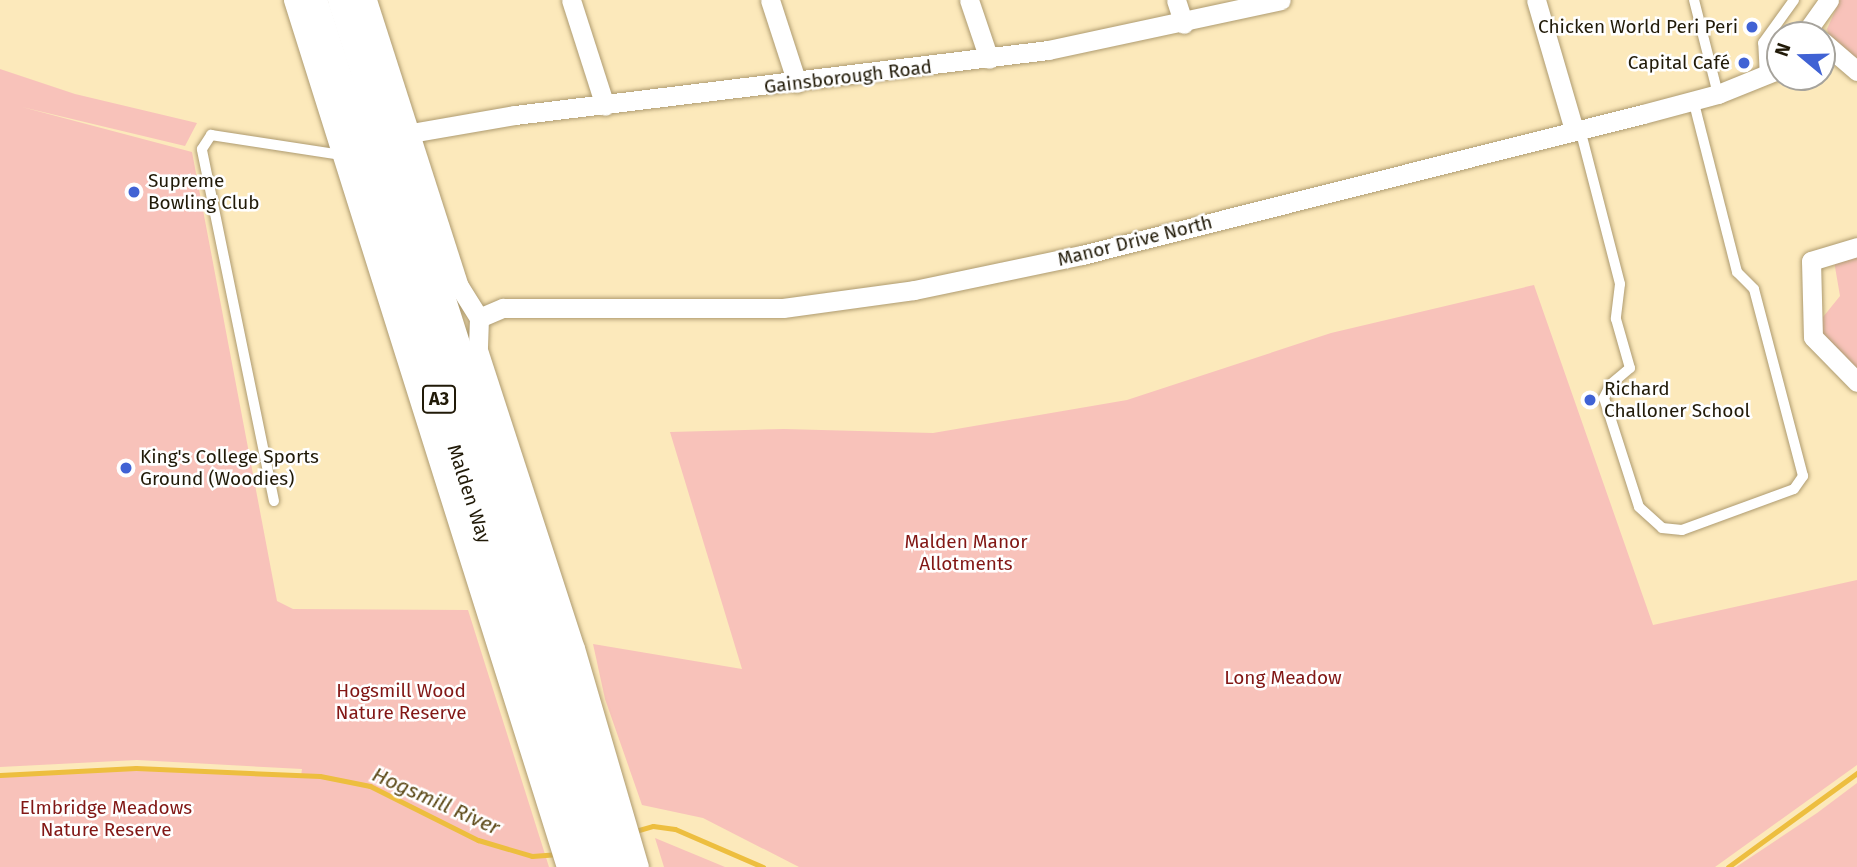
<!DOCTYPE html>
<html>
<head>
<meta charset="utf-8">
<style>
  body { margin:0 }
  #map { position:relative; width:1857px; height:867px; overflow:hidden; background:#fce9bb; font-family:"Fira Sans",sans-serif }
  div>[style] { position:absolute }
  .green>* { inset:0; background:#f8c2ba }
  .stream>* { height:5px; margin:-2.5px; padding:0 2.5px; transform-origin:2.5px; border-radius:2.5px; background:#edbe3f }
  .roads { filter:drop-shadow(0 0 2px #ae9b70) drop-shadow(0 0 2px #ae9b70) }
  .service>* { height:10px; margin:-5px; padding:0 5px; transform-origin:5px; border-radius:5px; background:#fff }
  .minor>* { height:19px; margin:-9.5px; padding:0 9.5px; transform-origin:9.5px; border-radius:9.5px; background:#fff }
  .trunk>* { height:32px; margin:-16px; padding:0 16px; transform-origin:16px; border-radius:16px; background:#fff }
  .dots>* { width:19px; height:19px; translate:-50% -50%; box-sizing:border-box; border:4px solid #fff; border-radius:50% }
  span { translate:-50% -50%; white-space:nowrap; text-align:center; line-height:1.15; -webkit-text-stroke:5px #fff; paint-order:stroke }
  .shield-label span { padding:2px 5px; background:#fff; border:2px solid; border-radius:5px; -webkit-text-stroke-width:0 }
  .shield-label { font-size:18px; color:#211a08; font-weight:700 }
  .poi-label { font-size:19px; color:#211a08 }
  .right { translate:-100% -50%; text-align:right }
  .left { translate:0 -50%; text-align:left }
  .street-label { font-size:19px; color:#211a08 }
  .park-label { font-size:19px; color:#821715 }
  .water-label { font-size:21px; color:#5c4917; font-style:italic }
  .north { position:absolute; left:1766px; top:21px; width:70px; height:70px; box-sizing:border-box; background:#fff; border:2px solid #a6a39c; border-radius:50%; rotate:289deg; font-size:19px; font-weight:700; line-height:28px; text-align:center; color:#211a08 }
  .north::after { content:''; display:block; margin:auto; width:24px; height:32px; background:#4062d4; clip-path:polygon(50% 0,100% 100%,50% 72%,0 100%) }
</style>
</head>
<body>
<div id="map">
  <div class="green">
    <i style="clip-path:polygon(1840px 0,1857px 0,1857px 62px,1833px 46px,1827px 29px)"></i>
    <i style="clip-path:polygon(0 69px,75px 94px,197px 123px,185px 146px,22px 107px,192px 152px,277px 601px,293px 609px,468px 610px,549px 867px,0 867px,0 775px,136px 768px,301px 776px,302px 769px,137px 760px,0 767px)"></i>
    <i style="clip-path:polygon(1857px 256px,1857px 376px,1828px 349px,1819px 322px,1840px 296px,1834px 261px)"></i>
    <i style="clip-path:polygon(1534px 285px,1653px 625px,1857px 580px,1857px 765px,1715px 867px,799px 867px,703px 818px,642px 805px,605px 699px,593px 644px,742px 669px,670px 432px,784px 429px,933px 433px,1127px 400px,1331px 333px)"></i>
    <i style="clip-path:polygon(1857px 783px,1857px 867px,1736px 867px,1817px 813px)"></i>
    <i style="clip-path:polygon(655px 838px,725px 867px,664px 867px)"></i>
  </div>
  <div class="stream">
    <i style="left:0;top:775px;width:136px;rotate:-2.9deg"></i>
    <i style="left:136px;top:768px;width:184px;rotate:2.5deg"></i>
    <i style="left:320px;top:776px;width:51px;rotate:11.3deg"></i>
    <i style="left:370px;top:786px;width:121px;rotate:26.6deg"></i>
    <i style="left:478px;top:840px;width:56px;rotate:16.5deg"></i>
    <i style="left:532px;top:856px;width:27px;rotate:-4deg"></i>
    <i style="left:632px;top:832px;width:22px;rotate:-16deg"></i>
    <i style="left:653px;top:826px;width:22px;rotate:8deg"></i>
    <i style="left:675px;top:829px;width:96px;rotate:23.4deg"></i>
    <i style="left:1728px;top:867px;width:160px;rotate:-36.1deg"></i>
  </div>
  <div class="roads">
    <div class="service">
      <i style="left:1694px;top:0;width:97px;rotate:75.7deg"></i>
      <i style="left:1765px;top:77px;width:34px;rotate:-93deg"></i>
      <i style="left:1763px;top:43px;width:53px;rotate:-54.2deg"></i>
      <i style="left:1580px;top:129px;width:160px;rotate:75.5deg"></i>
      <i style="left:1620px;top:284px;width:35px;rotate:97deg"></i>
      <i style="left:1616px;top:319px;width:51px;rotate:74.1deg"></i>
      <i style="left:1630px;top:368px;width:25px;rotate:140deg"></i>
      <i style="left:1611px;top:384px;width:16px;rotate:117deg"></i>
      <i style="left:1604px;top:398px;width:114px;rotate:72.2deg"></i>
      <i style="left:1639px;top:507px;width:31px;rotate:42deg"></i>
      <i style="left:1662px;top:528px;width:20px;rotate:6deg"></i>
      <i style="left:1682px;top:530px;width:119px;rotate:-20.1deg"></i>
      <i style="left:1794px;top:489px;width:16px;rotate:-55deg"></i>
      <i style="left:1803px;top:476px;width:193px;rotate:-104.7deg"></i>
      <i style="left:1754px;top:289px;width:24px;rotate:-135deg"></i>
      <i style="left:1737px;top:272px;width:178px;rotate:-104.3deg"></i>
      <i style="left:274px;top:501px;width:359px;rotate:-101.6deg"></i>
      <i style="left:202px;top:149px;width:17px;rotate:-57deg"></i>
      <i style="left:211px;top:135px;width:132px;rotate:8.7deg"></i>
    </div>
    <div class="minor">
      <i style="left:293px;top:0;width:909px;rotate:72.52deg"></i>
      <i style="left:367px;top:0;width:300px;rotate:72.2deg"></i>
      <i style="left:459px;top:286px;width:38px;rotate:58deg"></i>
      <i style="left:479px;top:318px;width:32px;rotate:92deg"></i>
      <i style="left:478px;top:350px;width:313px;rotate:72deg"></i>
      <i style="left:575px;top:648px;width:228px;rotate:73.7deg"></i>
      <i style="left:571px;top:0;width:111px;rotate:72.2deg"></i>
      <i style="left:770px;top:0;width:87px;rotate:72deg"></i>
      <i style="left:969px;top:0;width:62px;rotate:71.3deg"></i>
      <i style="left:1176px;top:0;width:25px;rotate:72deg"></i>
      <i style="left:1536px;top:0;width:135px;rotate:73.7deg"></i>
      <i style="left:1804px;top:35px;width:43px;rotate:-54.5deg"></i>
      <i style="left:1822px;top:41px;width:46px;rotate:40.6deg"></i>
      <i style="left:411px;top:133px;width:106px;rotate:-9.8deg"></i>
      <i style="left:515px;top:115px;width:537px;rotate:-6.95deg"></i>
      <i style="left:1048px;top:50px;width:238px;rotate:-12.1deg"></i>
      <i style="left:1857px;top:247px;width:48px;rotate:163.1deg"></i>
      <i style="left:1811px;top:261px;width:76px;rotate:88.5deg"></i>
      <i style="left:1813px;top:337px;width:63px;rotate:45.6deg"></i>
      <i style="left:479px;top:318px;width:26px;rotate:-23deg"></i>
      <i style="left:503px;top:308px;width:280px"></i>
      <i style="left:783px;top:308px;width:132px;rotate:-7.8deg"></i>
      <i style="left:914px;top:290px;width:172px;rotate:-11.8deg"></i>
      <i style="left:1082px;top:255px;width:578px;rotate:-14.11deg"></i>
      <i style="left:1643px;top:114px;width:78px;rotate:-14.9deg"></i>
      <i style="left:1718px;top:94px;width:67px;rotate:-22deg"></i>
    </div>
    <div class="trunk">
      <i style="left:311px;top:0;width:911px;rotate:72.16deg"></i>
      <i style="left:344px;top:0;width:910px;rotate:72.28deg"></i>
    </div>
  </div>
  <div class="dots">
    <i style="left:1752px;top:27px;background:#4062d4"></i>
    <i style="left:1744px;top:63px;background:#4062d4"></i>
    <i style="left:134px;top:192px;background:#4062d4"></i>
    <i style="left:1590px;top:400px;background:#4062d4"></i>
    <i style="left:126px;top:468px;background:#4062d4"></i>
  </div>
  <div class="shield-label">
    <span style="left:439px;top:399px">A3</span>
  </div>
  <div class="poi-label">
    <span class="right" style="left:1738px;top:27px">Chicken World Peri Peri</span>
    <span class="right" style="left:1730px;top:63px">Capital Café</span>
    <span class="left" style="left:148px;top:192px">Supreme<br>Bowling Club</span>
    <span class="left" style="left:1604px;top:400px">Richard<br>Challoner School</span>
    <span class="left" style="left:140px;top:468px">King's College Sports<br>Ground (Woodies)</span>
  </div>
  <div class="street-label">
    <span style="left:848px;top:77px;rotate:-7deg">Gainsborough Road</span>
    <span style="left:1135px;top:241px;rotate:-14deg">Manor Drive North</span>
    <span style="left:469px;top:494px;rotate:72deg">Malden Way</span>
  </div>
  <div class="park-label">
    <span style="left:966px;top:553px">Malden Manor<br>Allotments</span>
    <span style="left:1283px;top:678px">Long Meadow</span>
    <span style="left:401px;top:702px">Hogsmill Wood<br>Nature Reserve</span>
    <span style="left:106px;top:819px">Elmbridge Meadows<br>Nature Reserve</span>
  </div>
  <div class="water-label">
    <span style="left:436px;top:801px;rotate:24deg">Hogsmill River</span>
  </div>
  <div class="north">N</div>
</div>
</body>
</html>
